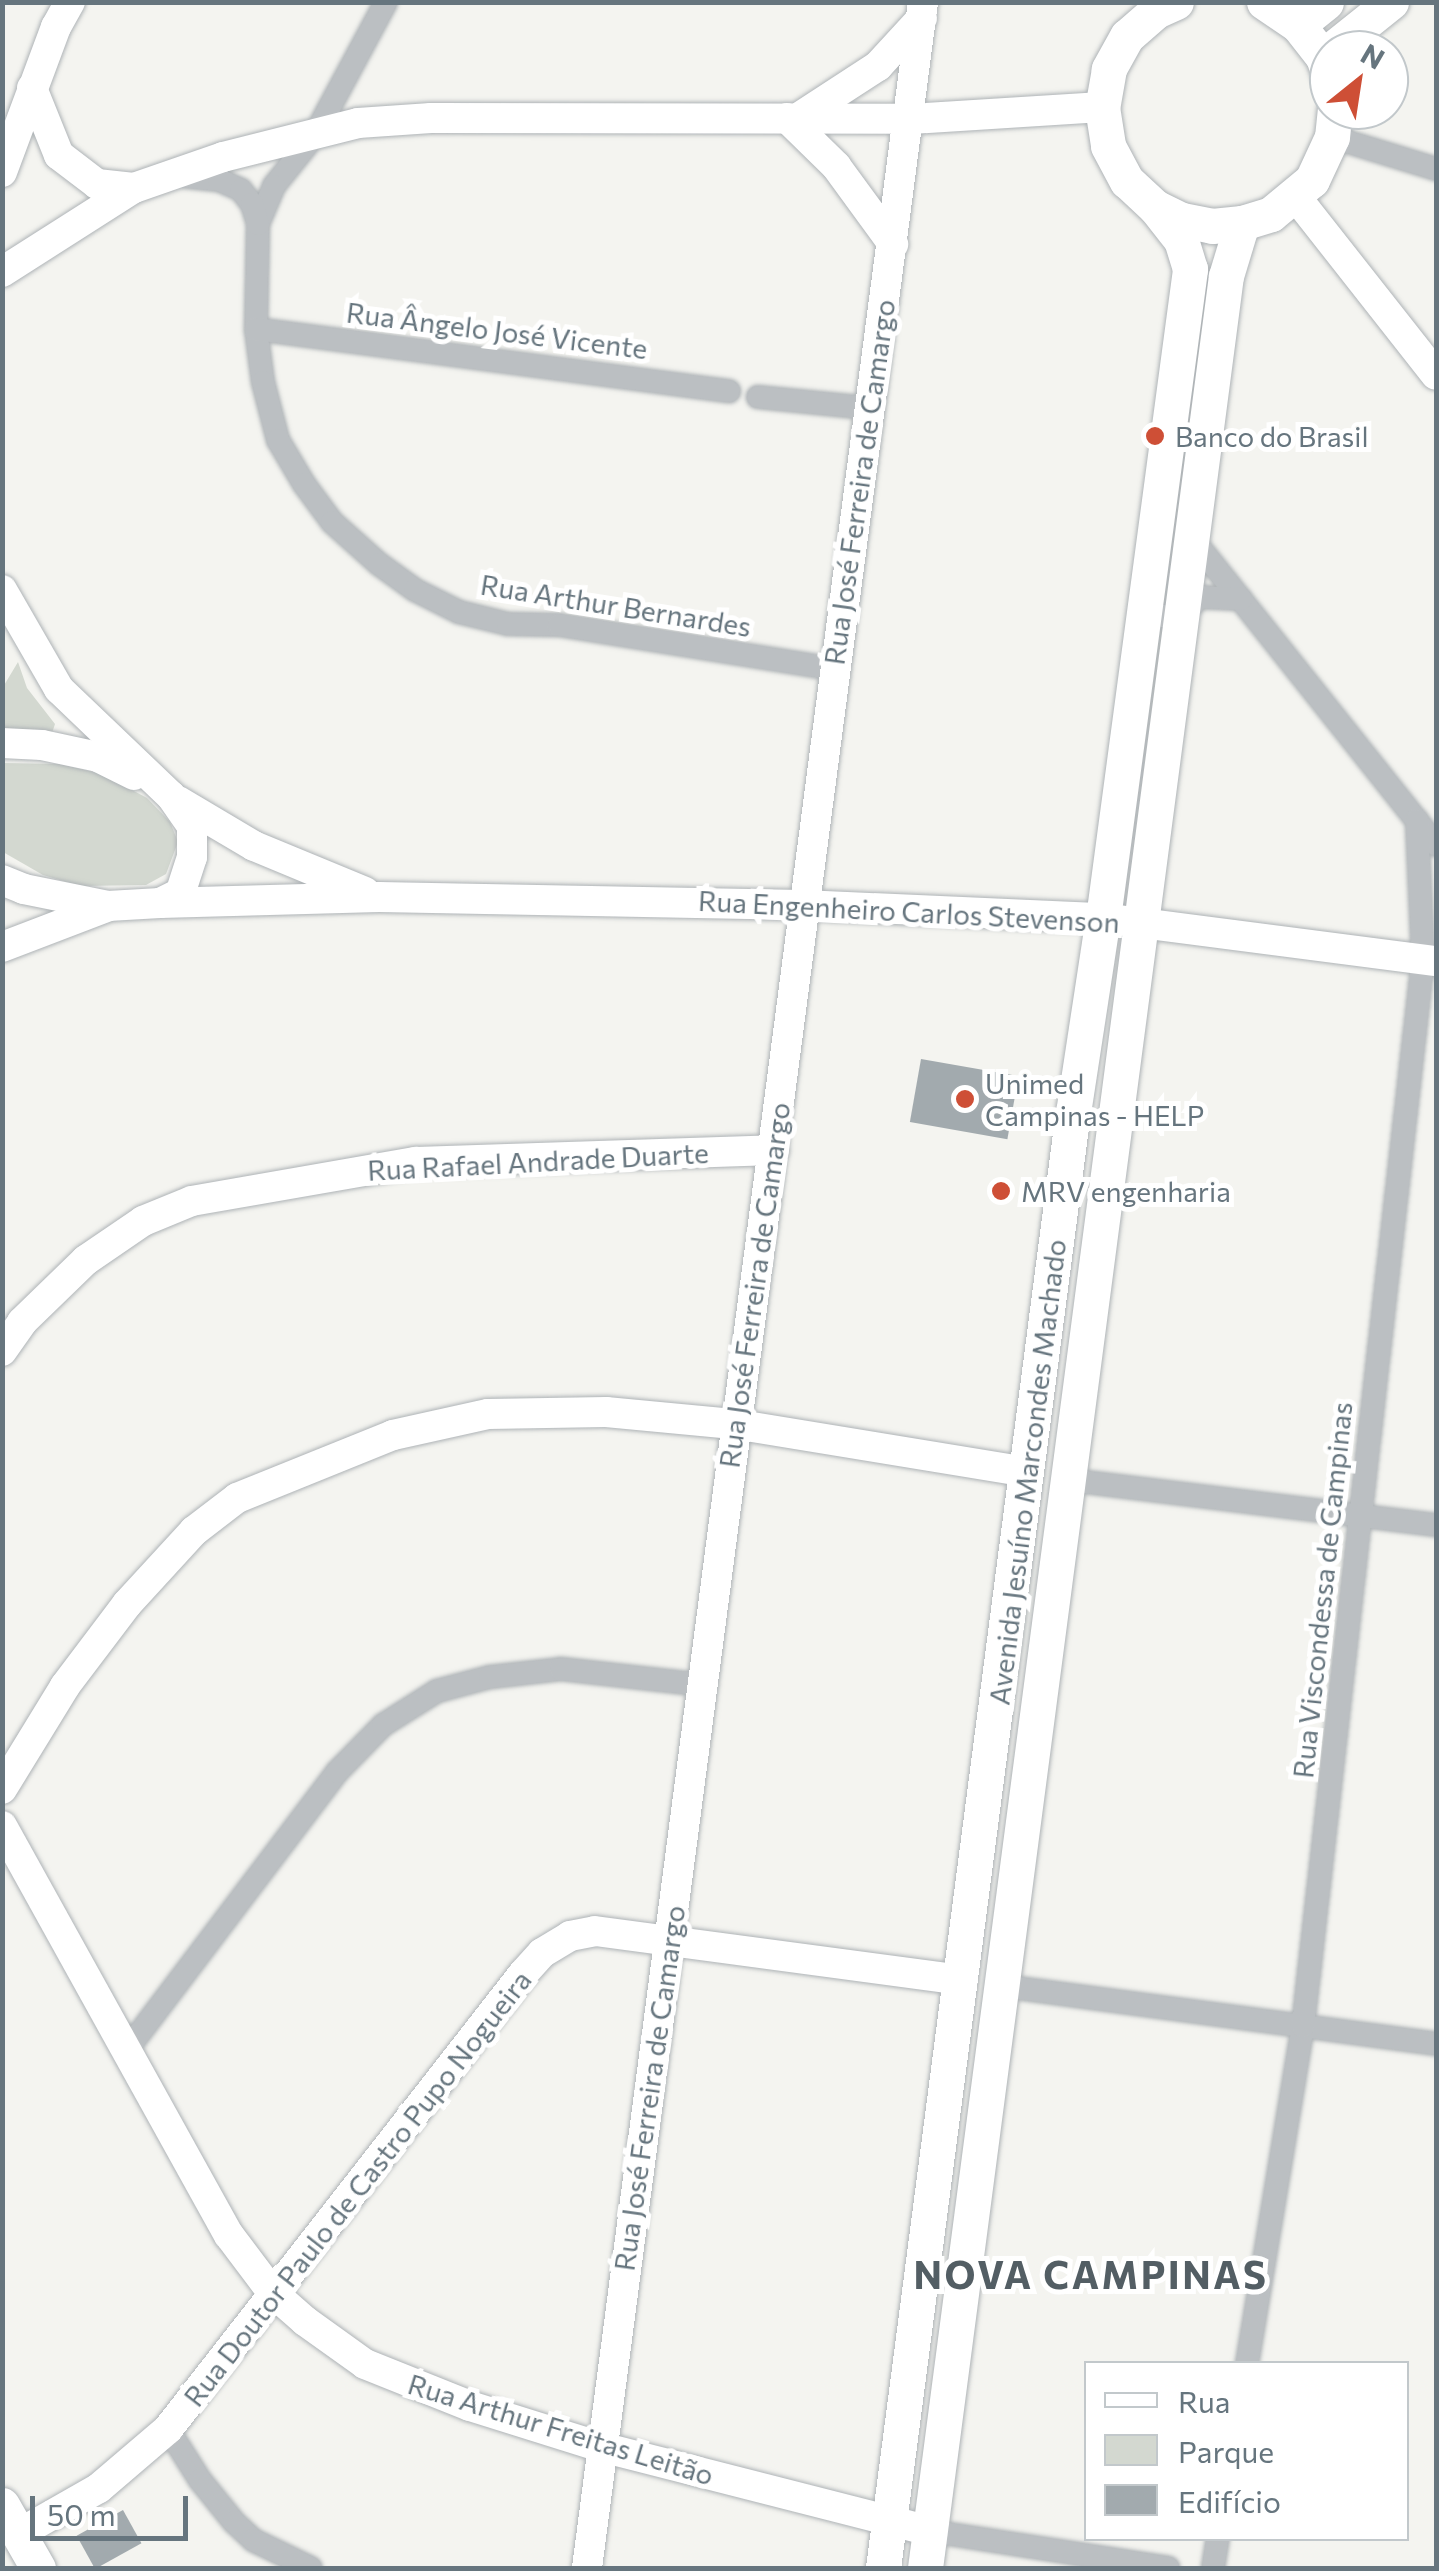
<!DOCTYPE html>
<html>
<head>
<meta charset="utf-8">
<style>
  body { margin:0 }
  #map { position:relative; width:1439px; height:2571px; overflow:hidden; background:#f4f4f0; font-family:Commissioner,sans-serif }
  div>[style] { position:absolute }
  .green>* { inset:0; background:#d3d8d0 }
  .building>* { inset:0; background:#a2aaae; transform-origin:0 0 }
  .roads { filter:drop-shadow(0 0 2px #aeb3b6) drop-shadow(0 0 2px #aeb3b6) }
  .street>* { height:22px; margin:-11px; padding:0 11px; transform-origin:11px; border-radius:11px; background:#bbbfc2 }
  .secondary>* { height:30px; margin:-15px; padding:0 15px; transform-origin:15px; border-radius:15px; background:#fff }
  .primary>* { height:35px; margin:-17.5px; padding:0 17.5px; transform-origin:17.5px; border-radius:17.5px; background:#fff }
  .dots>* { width:28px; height:28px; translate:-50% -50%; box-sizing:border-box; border:5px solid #fff; border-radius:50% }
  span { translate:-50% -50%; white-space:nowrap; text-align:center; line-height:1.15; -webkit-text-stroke:10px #fff; paint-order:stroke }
  .street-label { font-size:28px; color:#66757e }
  .poi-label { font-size:28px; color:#66757e }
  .left { translate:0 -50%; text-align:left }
  .district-label { font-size:38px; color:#535e64; font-weight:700; letter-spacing:2.5px }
  .frame { position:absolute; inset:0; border:5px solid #66757e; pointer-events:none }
  .legend { position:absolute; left:1084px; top:2361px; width:325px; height:180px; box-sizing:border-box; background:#fff; border:2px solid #c2c8cb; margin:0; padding:12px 18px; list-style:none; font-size:30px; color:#66757e }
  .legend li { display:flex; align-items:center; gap:20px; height:50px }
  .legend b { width:50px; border:2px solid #c2c8cb }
  .north { position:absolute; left:1309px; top:30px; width:100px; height:100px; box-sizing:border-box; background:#fff; border:2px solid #c2c8cb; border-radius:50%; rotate:30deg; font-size:28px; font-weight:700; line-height:40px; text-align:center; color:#66757e }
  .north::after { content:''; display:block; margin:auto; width:35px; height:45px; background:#ce4f36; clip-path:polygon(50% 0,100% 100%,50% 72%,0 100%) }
  .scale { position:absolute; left:30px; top:2496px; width:158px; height:45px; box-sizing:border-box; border:5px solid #66757e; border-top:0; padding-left:12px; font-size:30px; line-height:35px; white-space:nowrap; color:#66757e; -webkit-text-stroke:8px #fff; paint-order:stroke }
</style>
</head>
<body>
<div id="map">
  <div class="green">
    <i style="clip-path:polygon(18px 662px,27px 688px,55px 724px,52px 733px,4px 731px,3px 687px)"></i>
    <i style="clip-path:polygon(3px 763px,60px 764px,102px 774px,147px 798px,170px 822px,178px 842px,166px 874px,146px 885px,80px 886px,43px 875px,3px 852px)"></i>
  </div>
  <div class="building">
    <i style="left:921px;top:1059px;width:99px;height:64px;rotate:10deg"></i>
    <i style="left:123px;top:2510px;width:38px;height:53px;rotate:61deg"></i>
  </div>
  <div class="roads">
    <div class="street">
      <i style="left:386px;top:2px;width:152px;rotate:118.2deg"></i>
      <i style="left:314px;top:136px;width:64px;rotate:128.7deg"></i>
      <i style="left:274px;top:186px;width:41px;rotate:112.8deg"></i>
      <i style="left:258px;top:224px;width:105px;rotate:91.1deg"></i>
      <i style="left:256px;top:329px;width:53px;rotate:82.5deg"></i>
      <i style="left:263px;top:382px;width:60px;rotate:75.5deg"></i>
      <i style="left:278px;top:440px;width:51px;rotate:59.4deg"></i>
      <i style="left:304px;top:484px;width:47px;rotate:53.6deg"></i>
      <i style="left:332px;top:522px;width:63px;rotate:41.8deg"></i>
      <i style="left:379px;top:564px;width:44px;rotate:35.8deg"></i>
      <i style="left:415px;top:590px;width:49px;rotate:26.6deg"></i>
      <i style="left:459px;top:612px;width:50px;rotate:13.8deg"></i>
      <i style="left:508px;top:624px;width:51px;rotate:1.1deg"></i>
      <i style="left:559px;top:625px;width:278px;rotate:9.1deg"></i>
      <i style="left:1332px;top:137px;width:109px;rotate:17.1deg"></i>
      <i style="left:180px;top:176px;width:39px;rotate:6deg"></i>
      <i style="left:219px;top:180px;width:24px;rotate:24deg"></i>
      <i style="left:241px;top:190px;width:18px;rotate:52deg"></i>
      <i style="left:252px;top:204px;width:21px;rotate:73deg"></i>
      <i style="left:256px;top:329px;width:477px;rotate:7.5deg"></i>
      <i style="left:758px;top:397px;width:112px;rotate:5.7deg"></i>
      <i style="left:1192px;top:538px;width:392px;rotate:51.5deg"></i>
      <i style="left:1144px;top:614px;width:38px;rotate:6deg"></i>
      <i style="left:1182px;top:618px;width:27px;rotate:-51deg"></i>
      <i style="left:1199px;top:597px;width:42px;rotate:2.7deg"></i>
      <i style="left:1069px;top:1480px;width:370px;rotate:7deg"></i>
      <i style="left:1003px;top:1986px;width:437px;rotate:7.6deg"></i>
      <i style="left:126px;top:2051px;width:350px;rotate:-52.9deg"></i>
      <i style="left:337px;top:1772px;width:66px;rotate:-45.6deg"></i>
      <i style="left:383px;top:1725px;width:64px;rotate:-32.2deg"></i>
      <i style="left:437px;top:1691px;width:55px;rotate:-14.8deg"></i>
      <i style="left:490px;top:1677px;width:71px;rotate:-6.4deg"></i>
      <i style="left:561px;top:1669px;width:143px;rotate:6.4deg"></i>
      <i style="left:1247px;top:2364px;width:343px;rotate:-80.6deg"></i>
      <i style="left:1303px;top:2026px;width:1074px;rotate:-83.58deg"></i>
      <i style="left:1423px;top:959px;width:139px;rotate:-92.5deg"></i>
      <i style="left:168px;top:2429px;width:60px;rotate:57.9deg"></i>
      <i style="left:200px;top:2480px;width:54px;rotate:51deg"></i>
      <i style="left:234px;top:2522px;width:26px;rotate:43deg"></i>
      <i style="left:253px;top:2540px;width:64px;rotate:25.8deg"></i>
      <i style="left:930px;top:2531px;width:241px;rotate:8.8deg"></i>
      <i style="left:1213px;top:2568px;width:30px;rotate:-81deg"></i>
    </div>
    <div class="secondary">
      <i style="left:32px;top:88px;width:72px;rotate:68.1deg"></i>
      <i style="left:59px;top:155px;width:48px;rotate:37.3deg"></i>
      <i style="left:97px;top:184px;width:37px;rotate:6deg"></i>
      <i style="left:801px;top:116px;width:92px;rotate:-33deg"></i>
      <i style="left:878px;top:66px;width:65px;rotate:-47.5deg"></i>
      <i style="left:787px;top:118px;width:69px;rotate:44.4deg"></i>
      <i style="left:836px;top:166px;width:97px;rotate:53.8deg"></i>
      <i style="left:2px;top:172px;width:155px;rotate:-69.6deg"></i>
      <i style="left:56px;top:27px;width:29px;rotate:-61deg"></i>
      <i style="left:1296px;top:197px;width:226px;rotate:51.8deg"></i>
      <i style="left:2px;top:272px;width:156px;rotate:-32.5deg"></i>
      <i style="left:134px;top:188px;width:94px;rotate:-19.2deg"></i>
      <i style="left:223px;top:157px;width:139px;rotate:-14.1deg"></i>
      <i style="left:358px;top:123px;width:73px;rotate:-3.9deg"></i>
      <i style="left:431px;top:118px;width:480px;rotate:0.1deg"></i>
      <i style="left:911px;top:119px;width:191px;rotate:-3.6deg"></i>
      <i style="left:2px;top:590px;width:114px;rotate:60.1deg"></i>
      <i style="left:59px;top:689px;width:155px;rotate:43.7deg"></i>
      <i style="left:171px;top:796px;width:37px;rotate:55deg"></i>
      <i style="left:192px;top:826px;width:31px;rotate:90deg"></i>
      <i style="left:192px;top:857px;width:38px;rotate:108deg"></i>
      <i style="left:180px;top:893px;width:22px;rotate:153deg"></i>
      <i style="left:160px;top:903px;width:52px;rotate:176.7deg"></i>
      <i style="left:108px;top:906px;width:86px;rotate:-168.6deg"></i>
      <i style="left:24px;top:889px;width:24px;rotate:-158deg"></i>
      <i style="left:2px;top:743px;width:40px;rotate:2.9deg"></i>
      <i style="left:42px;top:745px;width:57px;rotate:12.1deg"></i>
      <i style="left:98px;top:757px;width:40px;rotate:26.6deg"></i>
      <i style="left:178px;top:801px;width:88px;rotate:30.6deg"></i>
      <i style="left:254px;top:846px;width:120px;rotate:22.5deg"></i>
      <i style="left:160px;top:903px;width:219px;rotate:-1.6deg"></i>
      <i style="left:379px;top:897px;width:423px;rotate:1.1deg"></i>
      <i style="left:802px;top:905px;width:301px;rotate:2.5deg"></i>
      <i style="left:1103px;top:918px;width:336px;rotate:7.4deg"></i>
      <i style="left:2px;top:947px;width:112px;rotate:-20.9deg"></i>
      <i style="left:2px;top:1351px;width:35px;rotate:-55deg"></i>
      <i style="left:22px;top:1322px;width:89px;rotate:-44.1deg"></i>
      <i style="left:86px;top:1260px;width:69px;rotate:-34.4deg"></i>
      <i style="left:143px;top:1221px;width:53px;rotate:-22.2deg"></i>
      <i style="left:192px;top:1201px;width:227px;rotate:-9.9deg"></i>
      <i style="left:416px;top:1162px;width:358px;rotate:-1.9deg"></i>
      <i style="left:2px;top:1789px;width:121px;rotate:-58.5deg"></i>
      <i style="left:65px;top:1686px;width:103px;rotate:-52.9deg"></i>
      <i style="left:127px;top:1604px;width:99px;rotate:-47.5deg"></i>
      <i style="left:194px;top:1531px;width:54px;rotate:-37.5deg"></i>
      <i style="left:237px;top:1498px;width:168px;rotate:-22deg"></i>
      <i style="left:393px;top:1435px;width:97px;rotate:-12.5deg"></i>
      <i style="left:488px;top:1414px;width:118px;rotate:-1deg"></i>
      <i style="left:606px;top:1412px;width:129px;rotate:5.4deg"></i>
      <i style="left:734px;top:1424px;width:297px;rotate:9.3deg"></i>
      <i style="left:2px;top:1826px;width:468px;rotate:61deg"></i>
      <i style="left:229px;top:2235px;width:71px;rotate:53deg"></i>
      <i style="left:272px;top:2292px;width:44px;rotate:41.3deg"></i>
      <i style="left:305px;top:2321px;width:74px;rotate:35.6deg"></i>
      <i style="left:365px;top:2364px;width:113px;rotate:21.8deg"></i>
      <i style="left:470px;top:2406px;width:137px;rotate:17.4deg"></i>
      <i style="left:601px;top:2447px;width:340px;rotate:14.3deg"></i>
      <i style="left:20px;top:2533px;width:91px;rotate:-29.7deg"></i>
      <i style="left:99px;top:2488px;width:91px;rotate:-40.5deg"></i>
      <i style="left:168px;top:2429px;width:577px;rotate:-52.04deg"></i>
      <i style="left:523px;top:1974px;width:28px;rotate:-48deg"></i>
      <i style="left:542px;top:1953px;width:33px;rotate:-31deg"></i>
      <i style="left:570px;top:1936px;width:25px;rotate:-11deg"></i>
      <i style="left:595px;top:1931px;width:371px;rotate:7.6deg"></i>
      <i style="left:587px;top:2568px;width:2588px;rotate:-82.54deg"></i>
    </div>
    <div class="primary">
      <i style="left:1176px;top:2px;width:22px;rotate:156deg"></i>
      <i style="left:1156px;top:11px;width:38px;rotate:139deg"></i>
      <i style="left:1127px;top:36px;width:38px;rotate:119deg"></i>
      <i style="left:1109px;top:69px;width:39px;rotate:100deg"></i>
      <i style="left:1102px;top:107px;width:39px;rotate:81deg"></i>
      <i style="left:1108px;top:146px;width:40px;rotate:62deg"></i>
      <i style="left:1127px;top:181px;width:38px;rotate:43deg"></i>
      <i style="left:1155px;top:207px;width:30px;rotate:26deg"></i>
      <i style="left:1182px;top:220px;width:31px;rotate:11deg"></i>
      <i style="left:1212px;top:226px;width:30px;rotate:-6deg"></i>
      <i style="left:1242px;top:223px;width:30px;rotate:-17deg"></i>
      <i style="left:1271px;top:214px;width:53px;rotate:-39.7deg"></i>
      <i style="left:1312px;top:180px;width:47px;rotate:-65.1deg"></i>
      <i style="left:1332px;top:137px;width:27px;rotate:-84deg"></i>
      <i style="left:1264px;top:2px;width:41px;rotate:34.1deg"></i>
      <i style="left:1298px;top:25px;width:41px;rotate:52deg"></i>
      <i style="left:1323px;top:57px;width:18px;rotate:71deg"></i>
      <i style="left:1298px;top:25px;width:36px;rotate:-39deg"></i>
      <i style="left:1331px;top:50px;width:77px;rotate:-38.7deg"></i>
      <i style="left:2px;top:2505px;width:73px;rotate:60.3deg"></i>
      <i style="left:883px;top:2568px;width:1454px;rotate:-82.57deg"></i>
      <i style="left:1071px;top:1126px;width:210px;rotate:-81.3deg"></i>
      <i style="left:1103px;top:918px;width:655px;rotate:-82.36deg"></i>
      <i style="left:1190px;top:269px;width:30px;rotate:-107deg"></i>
      <i style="left:1181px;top:240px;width:42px;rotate:-128.2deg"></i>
      <i style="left:925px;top:2568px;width:2312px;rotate:-82.52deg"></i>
      <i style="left:1226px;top:276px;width:55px;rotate:-73.2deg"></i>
    </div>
  </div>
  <div class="dots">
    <i style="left:1155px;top:436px;background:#ce4f36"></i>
    <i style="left:965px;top:1099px;background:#ce4f36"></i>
    <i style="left:1001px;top:1191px;background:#ce4f36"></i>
  </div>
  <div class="street-label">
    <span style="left:497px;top:330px;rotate:7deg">Rua Ângelo José Vicente</span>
    <span style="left:859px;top:482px;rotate:-82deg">Rua José Ferreira de Camargo</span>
    <span style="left:616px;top:605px;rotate:9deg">Rua Arthur Bernardes</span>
    <span style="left:909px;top:911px;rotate:3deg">Rua Engenheiro Carlos Stevenson</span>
    <span style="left:538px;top:1161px;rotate:-3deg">Rua Rafael Andrade Duarte</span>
    <span style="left:754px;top:1285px;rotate:-82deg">Rua José Ferreira de Camargo</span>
    <span style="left:1027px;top:1472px;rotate:-83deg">Avenida Jesuíno Marcondes Machado</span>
    <span style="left:1322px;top:1590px;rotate:-84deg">Rua Viscondessa de Campinas</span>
    <span style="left:649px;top:2088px;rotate:-82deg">Rua José Ferreira de Camargo</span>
    <span style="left:357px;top:2188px;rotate:-52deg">Rua Doutor Paulo de Castro Pupo Nogueira</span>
    <span style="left:561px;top:2429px;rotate:17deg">Rua Arthur Freitas Leitão</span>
  </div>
  <div class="poi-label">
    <span class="left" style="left:1175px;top:436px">Banco do Brasil</span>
    <span class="left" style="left:985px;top:1099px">Unimed<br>Campinas - HELP</span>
    <span class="left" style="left:1021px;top:1191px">MRV engenharia</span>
  </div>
  <div class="district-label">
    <span style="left:1091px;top:2274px">NOVA CAMPINAS</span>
  </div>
  <div class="frame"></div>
  <ul class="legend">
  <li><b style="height:12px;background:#fff"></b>Rua</li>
  <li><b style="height:28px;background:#d3d8d0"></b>Parque</li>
  <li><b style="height:28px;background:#a2aaae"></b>Edifício</li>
  </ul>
  <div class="north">N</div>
  <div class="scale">50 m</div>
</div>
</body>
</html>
